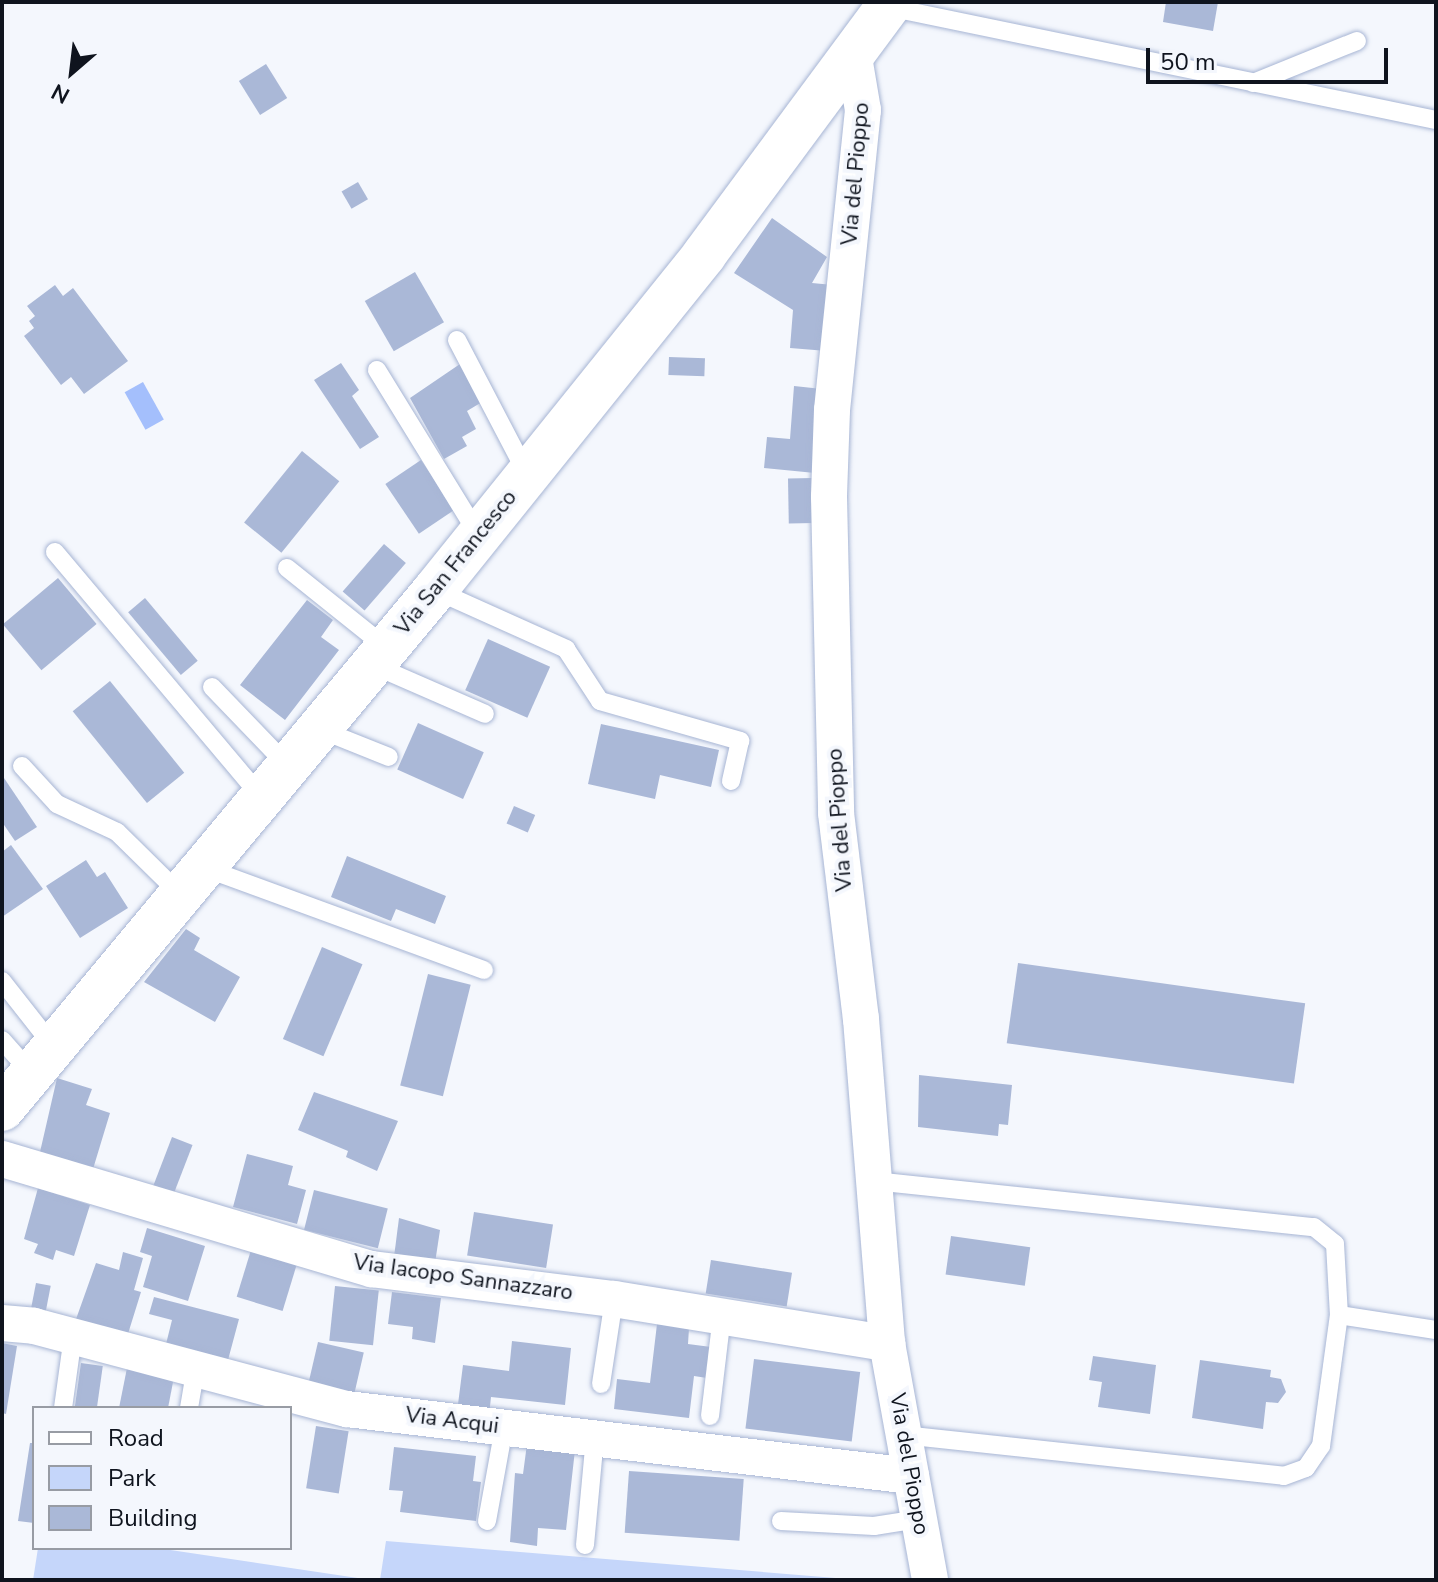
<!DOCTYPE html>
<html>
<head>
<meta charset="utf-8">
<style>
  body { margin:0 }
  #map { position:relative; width:1438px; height:1582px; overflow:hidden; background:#f4f7fd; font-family:"Nunito Sans",sans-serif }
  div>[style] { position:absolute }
  .green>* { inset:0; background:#c5d6fa }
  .water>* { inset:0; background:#a4bffc; transform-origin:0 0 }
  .building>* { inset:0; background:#aab8d7; transform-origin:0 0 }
  .roads { filter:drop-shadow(0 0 2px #a7b5d4) drop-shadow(0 0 2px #a7b5d4) }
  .service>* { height:18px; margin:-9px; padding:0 9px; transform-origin:9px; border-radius:9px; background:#fff }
  .minor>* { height:36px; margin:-18px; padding:0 18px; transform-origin:18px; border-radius:18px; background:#fff }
  .primary>* { height:44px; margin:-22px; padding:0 22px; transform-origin:22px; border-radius:22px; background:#fff }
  span { translate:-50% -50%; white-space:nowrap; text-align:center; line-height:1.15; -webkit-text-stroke:8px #f4f7fd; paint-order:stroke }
  .street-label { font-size:22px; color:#0f141e }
  .frame { position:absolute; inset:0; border:4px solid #0f141e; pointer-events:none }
  .legend { position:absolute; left:32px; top:1406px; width:260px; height:144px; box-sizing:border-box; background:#f4f7fd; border:2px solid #989ca4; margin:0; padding:10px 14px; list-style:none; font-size:24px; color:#0f141e }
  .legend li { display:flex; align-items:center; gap:16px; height:40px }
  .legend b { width:40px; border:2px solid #989ca4 }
  .north { position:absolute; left:32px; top:32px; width:80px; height:80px; -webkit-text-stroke:6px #f4f7fd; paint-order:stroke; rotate:208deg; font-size:22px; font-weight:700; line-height:32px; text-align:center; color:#0f141e }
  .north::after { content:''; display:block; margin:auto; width:28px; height:36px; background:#0f141e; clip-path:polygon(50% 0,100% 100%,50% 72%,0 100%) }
  .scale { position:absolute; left:1146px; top:48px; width:242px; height:36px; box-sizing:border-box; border:4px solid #0f141e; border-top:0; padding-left:10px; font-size:24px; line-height:28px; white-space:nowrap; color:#0f141e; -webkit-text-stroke:6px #f4f7fd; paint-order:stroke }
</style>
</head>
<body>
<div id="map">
  <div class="green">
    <i style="clip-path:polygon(386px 1541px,860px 1580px,380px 1580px)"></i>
    <i style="clip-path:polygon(38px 1548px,157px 1548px,371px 1580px,33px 1580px)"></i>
  </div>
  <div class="water">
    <i style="left:143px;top:382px;width:43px;height:21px;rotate:61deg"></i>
  </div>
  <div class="building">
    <i style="clip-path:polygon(1166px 2px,1218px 2px,1213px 31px,1163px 22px)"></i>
    <i style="left:266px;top:64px;width:40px;height:32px;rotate:58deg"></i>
    <i style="left:358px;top:182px;width:20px;height:19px;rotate:60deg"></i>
    <i style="clip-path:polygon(772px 218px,827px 257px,812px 283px,833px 285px,827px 351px,790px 348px,793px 310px,734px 273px)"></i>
    <i style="left:415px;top:272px;width:58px;height:58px;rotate:60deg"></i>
    <i style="clip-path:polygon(55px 285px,63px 296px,73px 288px,128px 361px,84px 394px,71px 377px,61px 385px,24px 336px,34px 328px,29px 321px,35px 316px,27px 306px)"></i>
    <i style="left:669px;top:357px;width:36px;height:18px;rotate:2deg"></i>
    <i style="clip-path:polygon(341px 363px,359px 390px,352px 396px,379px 437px,360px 449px,314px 380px)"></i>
    <i style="clip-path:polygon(460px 364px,482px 402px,467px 411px,476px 429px,462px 437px,467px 446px,444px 459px,410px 398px)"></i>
    <i style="clip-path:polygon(794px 386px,822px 389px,815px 473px,764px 468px,767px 437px,790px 439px)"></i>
    <i style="left:302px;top:451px;width:48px;height:92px;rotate:39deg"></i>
    <i style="left:421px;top:460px;width:60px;height:43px;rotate:56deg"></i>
    <i style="left:813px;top:478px;width:45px;height:25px;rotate:89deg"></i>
    <i style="left:384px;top:544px;width:29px;height:63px;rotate:41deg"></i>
    <i style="left:58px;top:578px;width:60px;height:72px;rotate:50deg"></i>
    <i style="left:145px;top:598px;width:82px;height:22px;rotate:50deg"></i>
    <i style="clip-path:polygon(307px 600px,333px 620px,321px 637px,339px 650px,285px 720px,240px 685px)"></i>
    <i style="left:488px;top:639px;width:68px;height:56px;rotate:24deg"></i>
    <i style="left:110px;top:681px;width:118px;height:48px;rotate:51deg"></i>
    <i style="left:418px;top:723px;width:72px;height:51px;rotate:24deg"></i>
    <i style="clip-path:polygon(601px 724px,719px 750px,711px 787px,660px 775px,655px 799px,588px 784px)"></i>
    <i style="clip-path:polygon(2px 775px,37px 827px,15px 841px,2px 822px)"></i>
    <i style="left:514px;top:806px;width:23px;height:19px;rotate:23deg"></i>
    <i style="clip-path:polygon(11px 845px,43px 889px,2px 917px,2px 852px)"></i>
    <i style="clip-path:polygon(347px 856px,446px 896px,435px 924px,396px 909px,391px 921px,331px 897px)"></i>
    <i style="clip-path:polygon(86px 860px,97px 877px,105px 872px,128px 908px,80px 938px,46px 886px)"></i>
    <i style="clip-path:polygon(186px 929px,200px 938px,194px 950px,240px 977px,215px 1022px,144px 982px)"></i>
    <i style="left:322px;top:947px;width:44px;height:100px;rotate:23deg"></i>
    <i style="left:1018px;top:963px;width:290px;height:81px;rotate:8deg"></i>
    <i style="left:428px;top:974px;width:44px;height:115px;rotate:14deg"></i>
    <i style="clip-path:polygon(919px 1075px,1012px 1085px,1008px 1125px,999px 1124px,998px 1136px,918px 1127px)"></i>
    <i style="clip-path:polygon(57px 1078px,92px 1089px,86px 1105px,110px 1113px,93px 1169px,40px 1152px)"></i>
    <i style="clip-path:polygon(314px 1092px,398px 1121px,377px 1171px,346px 1157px,348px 1151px,298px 1130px)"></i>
    <i style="left:172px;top:1137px;width:22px;height:53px;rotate:21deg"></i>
    <i style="clip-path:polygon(247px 1154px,293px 1166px,288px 1185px,306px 1190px,297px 1224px,233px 1207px)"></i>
    <i style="clip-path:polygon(38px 1188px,90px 1205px,74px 1256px,56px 1250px,53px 1260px,34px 1253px,38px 1244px,24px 1239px)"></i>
    <i style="left:314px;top:1190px;width:76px;height:41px;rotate:14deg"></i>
    <i style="left:474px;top:1212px;width:80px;height:44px;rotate:9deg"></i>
    <i style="clip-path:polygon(399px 1218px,440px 1230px,435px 1263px,394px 1257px)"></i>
    <i style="clip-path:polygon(147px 1228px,205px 1246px,188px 1301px,143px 1287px,152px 1256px,140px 1252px)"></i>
    <i style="left:951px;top:1236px;width:80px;height:39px;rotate:8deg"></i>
    <i style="left:251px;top:1250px;width:48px;height:49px;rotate:17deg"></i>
    <i style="clip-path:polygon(123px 1252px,143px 1258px,134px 1290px,141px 1292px,127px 1337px,75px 1322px,96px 1263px,119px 1270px)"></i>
    <i style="left:711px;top:1260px;width:82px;height:34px;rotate:9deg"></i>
    <i style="left:36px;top:1283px;width:15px;height:30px;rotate:11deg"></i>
    <i style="left:335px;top:1286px;width:44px;height:55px;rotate:6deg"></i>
    <i style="clip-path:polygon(392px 1292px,441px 1298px,435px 1343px,412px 1339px,413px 1327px,388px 1324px)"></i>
    <i style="clip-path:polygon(154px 1297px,239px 1319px,228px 1360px,166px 1344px,172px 1320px,149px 1314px)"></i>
    <i style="clip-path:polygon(657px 1324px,689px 1328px,688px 1344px,711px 1347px,707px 1378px,694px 1376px,689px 1418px,614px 1409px,617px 1379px,650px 1383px)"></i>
    <i style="clip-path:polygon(512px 1341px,571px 1348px,565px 1405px,491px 1397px,489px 1416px,457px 1412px,463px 1365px,509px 1371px)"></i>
    <i style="left:318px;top:1342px;width:47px;height:44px;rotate:13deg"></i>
    <i style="clip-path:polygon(2px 1343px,17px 1346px,6px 1414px,2px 1413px)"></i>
    <i style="clip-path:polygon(1093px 1356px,1156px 1365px,1150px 1414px,1098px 1407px,1102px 1382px,1089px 1380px)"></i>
    <i style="left:754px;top:1359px;width:107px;height:70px;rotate:7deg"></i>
    <i style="clip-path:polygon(1200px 1360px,1271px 1370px,1270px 1377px,1281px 1379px,1286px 1392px,1278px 1403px,1266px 1402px,1263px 1429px,1192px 1418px)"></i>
    <i style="left:81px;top:1363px;width:22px;height:46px;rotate:8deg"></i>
    <i style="clip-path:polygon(127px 1368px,174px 1377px,168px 1408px,119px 1408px)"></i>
    <i style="left:316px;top:1426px;width:33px;height:63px;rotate:9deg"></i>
    <i style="clip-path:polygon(30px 1443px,34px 1443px,34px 1523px,18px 1521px)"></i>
    <i style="clip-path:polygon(527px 1444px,575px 1450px,566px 1530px,538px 1528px,537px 1546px,510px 1542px,515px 1473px,523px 1474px)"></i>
    <i style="clip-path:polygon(394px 1447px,476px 1456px,473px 1481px,481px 1482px,476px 1521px,400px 1512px,403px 1491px,389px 1490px)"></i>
    <i style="left:629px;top:1471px;width:115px;height:62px;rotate:4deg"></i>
  </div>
  <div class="roads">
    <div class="service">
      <i style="left:888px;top:7px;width:560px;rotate:11.65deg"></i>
      <i style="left:1253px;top:83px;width:112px;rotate:-22deg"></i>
      <i style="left:457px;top:340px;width:151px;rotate:62.4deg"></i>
      <i style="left:377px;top:370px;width:193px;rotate:58.4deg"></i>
      <i style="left:55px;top:552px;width:322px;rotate:49.9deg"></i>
      <i style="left:287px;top:568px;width:128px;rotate:38.7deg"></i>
      <i style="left:435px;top:590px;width:144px;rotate:24.2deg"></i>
      <i style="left:566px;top:649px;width:62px;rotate:56.8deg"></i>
      <i style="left:600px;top:701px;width:146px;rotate:15.9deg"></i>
      <i style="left:740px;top:741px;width:41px;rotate:102.7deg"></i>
      <i style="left:373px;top:665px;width:122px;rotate:23.6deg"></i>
      <i style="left:212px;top:687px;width:110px;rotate:46.1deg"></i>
      <i style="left:319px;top:729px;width:75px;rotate:21.8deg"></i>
      <i style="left:22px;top:766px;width:52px;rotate:47.4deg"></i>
      <i style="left:57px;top:804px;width:66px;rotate:25deg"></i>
      <i style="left:117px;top:832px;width:90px;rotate:44.5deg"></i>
      <i style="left:205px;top:868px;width:297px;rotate:20.1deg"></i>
      <i style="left:2px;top:981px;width:84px;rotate:51.8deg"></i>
      <i style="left:2px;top:1040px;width:45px;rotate:48.6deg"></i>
      <i style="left:874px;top:1181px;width:442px;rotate:6deg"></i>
      <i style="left:1314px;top:1227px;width:27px;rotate:39deg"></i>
      <i style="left:1335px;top:1244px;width:71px;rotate:86.8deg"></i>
      <i style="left:1339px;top:1315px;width:98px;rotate:8.8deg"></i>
      <i style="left:601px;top:1384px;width:86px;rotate:-81.3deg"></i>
      <i style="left:63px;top:1408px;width:73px;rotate:-82.1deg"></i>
      <i style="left:189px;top:1408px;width:42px;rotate:-80.3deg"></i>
      <i style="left:710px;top:1416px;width:101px;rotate:-83.2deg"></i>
      <i style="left:903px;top:1435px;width:383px;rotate:6.1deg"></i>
      <i style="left:1284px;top:1476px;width:23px;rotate:-20deg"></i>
      <i style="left:1306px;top:1468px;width:27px;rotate:-56deg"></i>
      <i style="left:1321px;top:1446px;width:132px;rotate:-82.2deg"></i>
      <i style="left:487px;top:1521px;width:96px;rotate:-79.7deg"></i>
      <i style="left:781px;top:1521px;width:93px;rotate:3.1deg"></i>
      <i style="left:874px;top:1526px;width:46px;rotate:-8.8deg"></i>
      <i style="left:585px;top:1545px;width:107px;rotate:-84.7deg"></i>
    </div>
    <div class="minor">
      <i style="left:854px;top:57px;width:54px;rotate:80.4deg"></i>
      <i style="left:863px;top:110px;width:302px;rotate:95.9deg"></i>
      <i style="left:832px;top:410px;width:87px;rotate:92deg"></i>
      <i style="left:829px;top:497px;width:316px;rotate:88.7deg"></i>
      <i style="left:836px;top:813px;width:208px;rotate:83.1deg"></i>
      <i style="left:861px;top:1019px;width:325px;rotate:85.4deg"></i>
      <i style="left:887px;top:1343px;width:241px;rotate:79.7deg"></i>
      <i style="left:2px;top:1159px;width:386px;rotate:16.6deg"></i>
      <i style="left:372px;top:1269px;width:244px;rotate:7.1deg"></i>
      <i style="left:614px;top:1299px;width:277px;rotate:9.2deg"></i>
      <i style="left:2px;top:1323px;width:32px;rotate:5deg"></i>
      <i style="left:34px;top:1326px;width:324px;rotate:14.9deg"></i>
      <i style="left:347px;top:1409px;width:568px;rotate:6.77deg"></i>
    </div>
    <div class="primary">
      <i style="left:2px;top:1109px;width:676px;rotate:-50.16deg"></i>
      <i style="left:435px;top:590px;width:430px;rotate:-51.2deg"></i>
      <i style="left:704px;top:255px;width:315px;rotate:-53.5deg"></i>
    </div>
  </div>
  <div class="street-label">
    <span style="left:856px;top:174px;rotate:-85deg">Via del Pioppo</span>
    <span style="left:456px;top:563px;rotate:-51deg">Via San Francesco</span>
    <span style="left:840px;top:820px;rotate:-94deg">Via del Pioppo</span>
    <span style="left:463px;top:1278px;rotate:8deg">Via Iacopo Sannazzaro</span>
    <span style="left:452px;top:1421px;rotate:7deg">Via Acqui</span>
    <span style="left:909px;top:1464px;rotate:80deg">Via del Pioppo</span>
  </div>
  <div class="frame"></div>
  <ul class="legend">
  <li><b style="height:10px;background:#fff"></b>Road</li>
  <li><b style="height:22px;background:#c5d6fa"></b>Park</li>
  <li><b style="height:22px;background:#aab8d7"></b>Building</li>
  </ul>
  <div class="north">N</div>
  <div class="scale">50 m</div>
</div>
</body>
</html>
